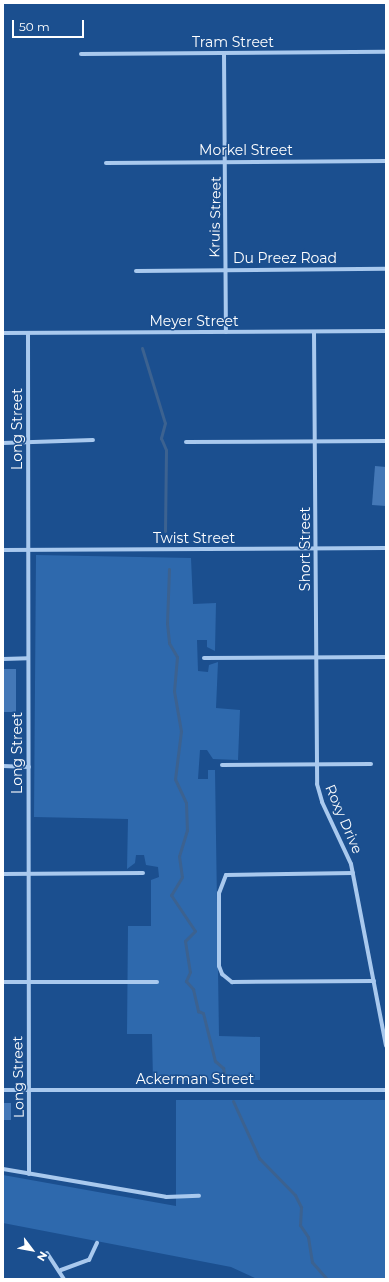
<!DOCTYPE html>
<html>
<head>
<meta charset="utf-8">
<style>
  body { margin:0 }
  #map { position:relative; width:389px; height:1282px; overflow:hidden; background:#1b4f8f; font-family:Montserrat,sans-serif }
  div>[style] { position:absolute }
  .green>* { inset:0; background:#2e69ad }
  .stream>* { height:3px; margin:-1.5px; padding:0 1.5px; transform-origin:1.5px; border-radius:1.5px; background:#3c6290 }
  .building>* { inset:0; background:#4478b7; transform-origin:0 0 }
  .street>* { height:4px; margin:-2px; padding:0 2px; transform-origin:2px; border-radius:2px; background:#a9c9ee }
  span { translate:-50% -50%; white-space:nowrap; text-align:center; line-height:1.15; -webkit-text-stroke:3px #1b4f8f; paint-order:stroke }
  .street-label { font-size:14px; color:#fff }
  .frame { position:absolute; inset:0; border:4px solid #fff; pointer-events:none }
  .north { position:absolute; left:12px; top:1230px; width:40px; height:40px; -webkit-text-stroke:3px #1b4f8f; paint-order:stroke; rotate:122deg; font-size:11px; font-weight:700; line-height:16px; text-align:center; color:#fff }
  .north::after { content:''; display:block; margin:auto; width:14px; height:18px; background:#fff; clip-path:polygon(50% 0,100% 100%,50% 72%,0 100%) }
  .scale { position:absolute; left:12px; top:20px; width:72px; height:18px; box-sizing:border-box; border:2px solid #fff; border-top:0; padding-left:5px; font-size:12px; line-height:14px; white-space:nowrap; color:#fff; -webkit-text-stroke:3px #1b4f8f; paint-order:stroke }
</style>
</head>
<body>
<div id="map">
  <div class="green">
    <i style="clip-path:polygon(36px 555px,191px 558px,193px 604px,216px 603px,215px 651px,207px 647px,207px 640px,197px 640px,198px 671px,208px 672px,209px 665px,218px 662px,216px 708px,240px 710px,238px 760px,213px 759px,207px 750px,200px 750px,198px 779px,208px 779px,208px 770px,215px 770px,219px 1036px,260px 1037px,260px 1080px,153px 1081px,152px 1034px,127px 1034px,128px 926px,151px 926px,151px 880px,159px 877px,158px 867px,146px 865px,144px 855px,136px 855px,135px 863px,127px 869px,128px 819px,34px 817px)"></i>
    <i style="clip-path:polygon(176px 1100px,386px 1100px,386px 1279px,257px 1279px,231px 1267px,3px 1223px,3px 1175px,176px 1206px)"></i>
  </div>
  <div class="stream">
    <i style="left:142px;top:348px;width:78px;rotate:73deg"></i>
    <i style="left:165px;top:423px;width:16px;rotate:105deg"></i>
    <i style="left:161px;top:438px;width:13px;rotate:67deg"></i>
    <i style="left:166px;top:450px;width:81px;rotate:90.7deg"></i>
    <i style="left:169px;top:569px;width:54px;rotate:92.1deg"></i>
    <i style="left:167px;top:623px;width:20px;rotate:84deg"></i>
    <i style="left:169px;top:643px;width:16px;rotate:60deg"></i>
    <i style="left:177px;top:657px;width:34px;rotate:95deg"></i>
    <i style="left:174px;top:691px;width:41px;rotate:80.1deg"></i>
    <i style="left:181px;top:731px;width:48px;rotate:97.1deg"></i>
    <i style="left:175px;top:779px;width:26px;rotate:65deg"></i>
    <i style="left:186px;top:803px;width:27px;rotate:88deg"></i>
    <i style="left:187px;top:830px;width:27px;rotate:107deg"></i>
    <i style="left:179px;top:856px;width:21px;rotate:82deg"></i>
    <i style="left:182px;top:877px;width:21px;rotate:121deg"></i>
    <i style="left:171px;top:895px;width:43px;rotate:56.3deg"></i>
    <i style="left:195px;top:931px;width:14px;rotate:135deg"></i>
    <i style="left:185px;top:941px;width:31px;rotate:81deg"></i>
    <i style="left:190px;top:972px;width:10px;rotate:114deg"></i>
    <i style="left:186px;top:981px;width:11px;rotate:49deg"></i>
    <i style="left:193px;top:989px;width:23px;rotate:77deg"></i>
    <i style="left:198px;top:1011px;width:5px;rotate:22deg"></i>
    <i style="left:203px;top:1013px;width:49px;rotate:76deg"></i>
    <i style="left:215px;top:1061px;width:11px;rotate:41deg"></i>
    <i style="left:223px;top:1068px;width:10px;rotate:79deg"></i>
    <i style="left:233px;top:1101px;width:63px;rotate:65.5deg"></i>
    <i style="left:259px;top:1158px;width:52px;rotate:45.8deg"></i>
    <i style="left:295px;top:1195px;width:13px;rotate:63deg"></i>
    <i style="left:301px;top:1207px;width:18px;rotate:93deg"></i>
    <i style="left:300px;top:1225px;width:14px;rotate:56deg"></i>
    <i style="left:308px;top:1237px;width:25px;rotate:81deg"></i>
    <i style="left:312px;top:1262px;width:23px;rotate:49deg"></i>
  </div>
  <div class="building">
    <i style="clip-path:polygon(375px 466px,386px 467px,386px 506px,372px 505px)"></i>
    <i style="left:3px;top:669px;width:13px;height:43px"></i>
    <i style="left:3px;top:1103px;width:8px;height:17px"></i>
  </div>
  <div class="street">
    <i style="left:81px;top:54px;width:305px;rotate:-0.4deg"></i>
    <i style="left:224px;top:54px;width:278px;rotate:89.6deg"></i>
    <i style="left:106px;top:163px;width:280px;rotate:-0.4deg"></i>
    <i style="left:136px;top:271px;width:250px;rotate:-0.5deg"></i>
    <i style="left:314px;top:332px;width:452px;rotate:89.6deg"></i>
    <i style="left:317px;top:784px;width:19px;rotate:74deg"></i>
    <i style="left:322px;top:802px;width:68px;rotate:64.9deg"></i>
    <i style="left:351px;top:864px;width:185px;rotate:79.1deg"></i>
    <i style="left:3px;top:333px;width:383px;rotate:-0.3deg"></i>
    <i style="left:28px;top:333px;width:841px;rotate:89.93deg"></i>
    <i style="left:186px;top:442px;width:200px;rotate:-0.3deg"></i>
    <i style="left:3px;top:443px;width:90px;rotate:-1.9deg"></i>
    <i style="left:3px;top:550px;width:383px;rotate:-0.3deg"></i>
    <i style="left:204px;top:658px;width:182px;rotate:-0.3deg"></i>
    <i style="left:3px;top:659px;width:25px;rotate:-2deg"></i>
    <i style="left:222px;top:765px;width:149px;rotate:-0.4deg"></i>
    <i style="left:3px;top:766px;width:26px;rotate:2deg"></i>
    <i style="left:353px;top:873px;width:127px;rotate:179.1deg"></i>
    <i style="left:226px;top:875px;width:19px;rotate:111deg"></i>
    <i style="left:219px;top:893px;width:73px;rotate:90deg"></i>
    <i style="left:219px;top:966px;width:9px;rotate:69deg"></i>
    <i style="left:222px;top:974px;width:13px;rotate:39deg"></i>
    <i style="left:232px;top:982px;width:142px;rotate:-0.4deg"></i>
    <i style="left:3px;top:874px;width:140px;rotate:-0.4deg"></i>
    <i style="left:3px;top:982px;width:154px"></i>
    <i style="left:3px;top:1090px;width:383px"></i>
    <i style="left:3px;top:1169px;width:165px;rotate:9.7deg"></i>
    <i style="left:166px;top:1197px;width:33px;rotate:-2deg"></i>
    <i style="left:47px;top:1253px;width:31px;rotate:57deg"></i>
    <i style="left:61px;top:1270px;width:30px;rotate:-20deg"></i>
    <i style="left:89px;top:1260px;width:19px;rotate:-65deg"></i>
  </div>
  <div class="street-label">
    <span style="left:233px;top:42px">Tram Street</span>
    <span style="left:246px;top:150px">Morkel Street</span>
    <span style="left:215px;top:217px;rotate:-89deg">Kruis Street</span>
    <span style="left:285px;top:258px">Du Preez Road</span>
    <span style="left:194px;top:321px">Meyer Street</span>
    <span style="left:17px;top:429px;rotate:-90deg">Long Street</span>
    <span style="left:194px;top:538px">Twist Street</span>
    <span style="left:305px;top:549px;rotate:-90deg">Short Street</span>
    <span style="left:17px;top:753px;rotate:-90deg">Long Street</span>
    <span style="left:344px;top:819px;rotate:67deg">Roxy Drive</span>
    <span style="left:18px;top:1077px;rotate:-91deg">Long Street</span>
    <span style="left:195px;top:1079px">Ackerman Street</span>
  </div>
  <div class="frame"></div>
  <div class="north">N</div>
  <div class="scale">50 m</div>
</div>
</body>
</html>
